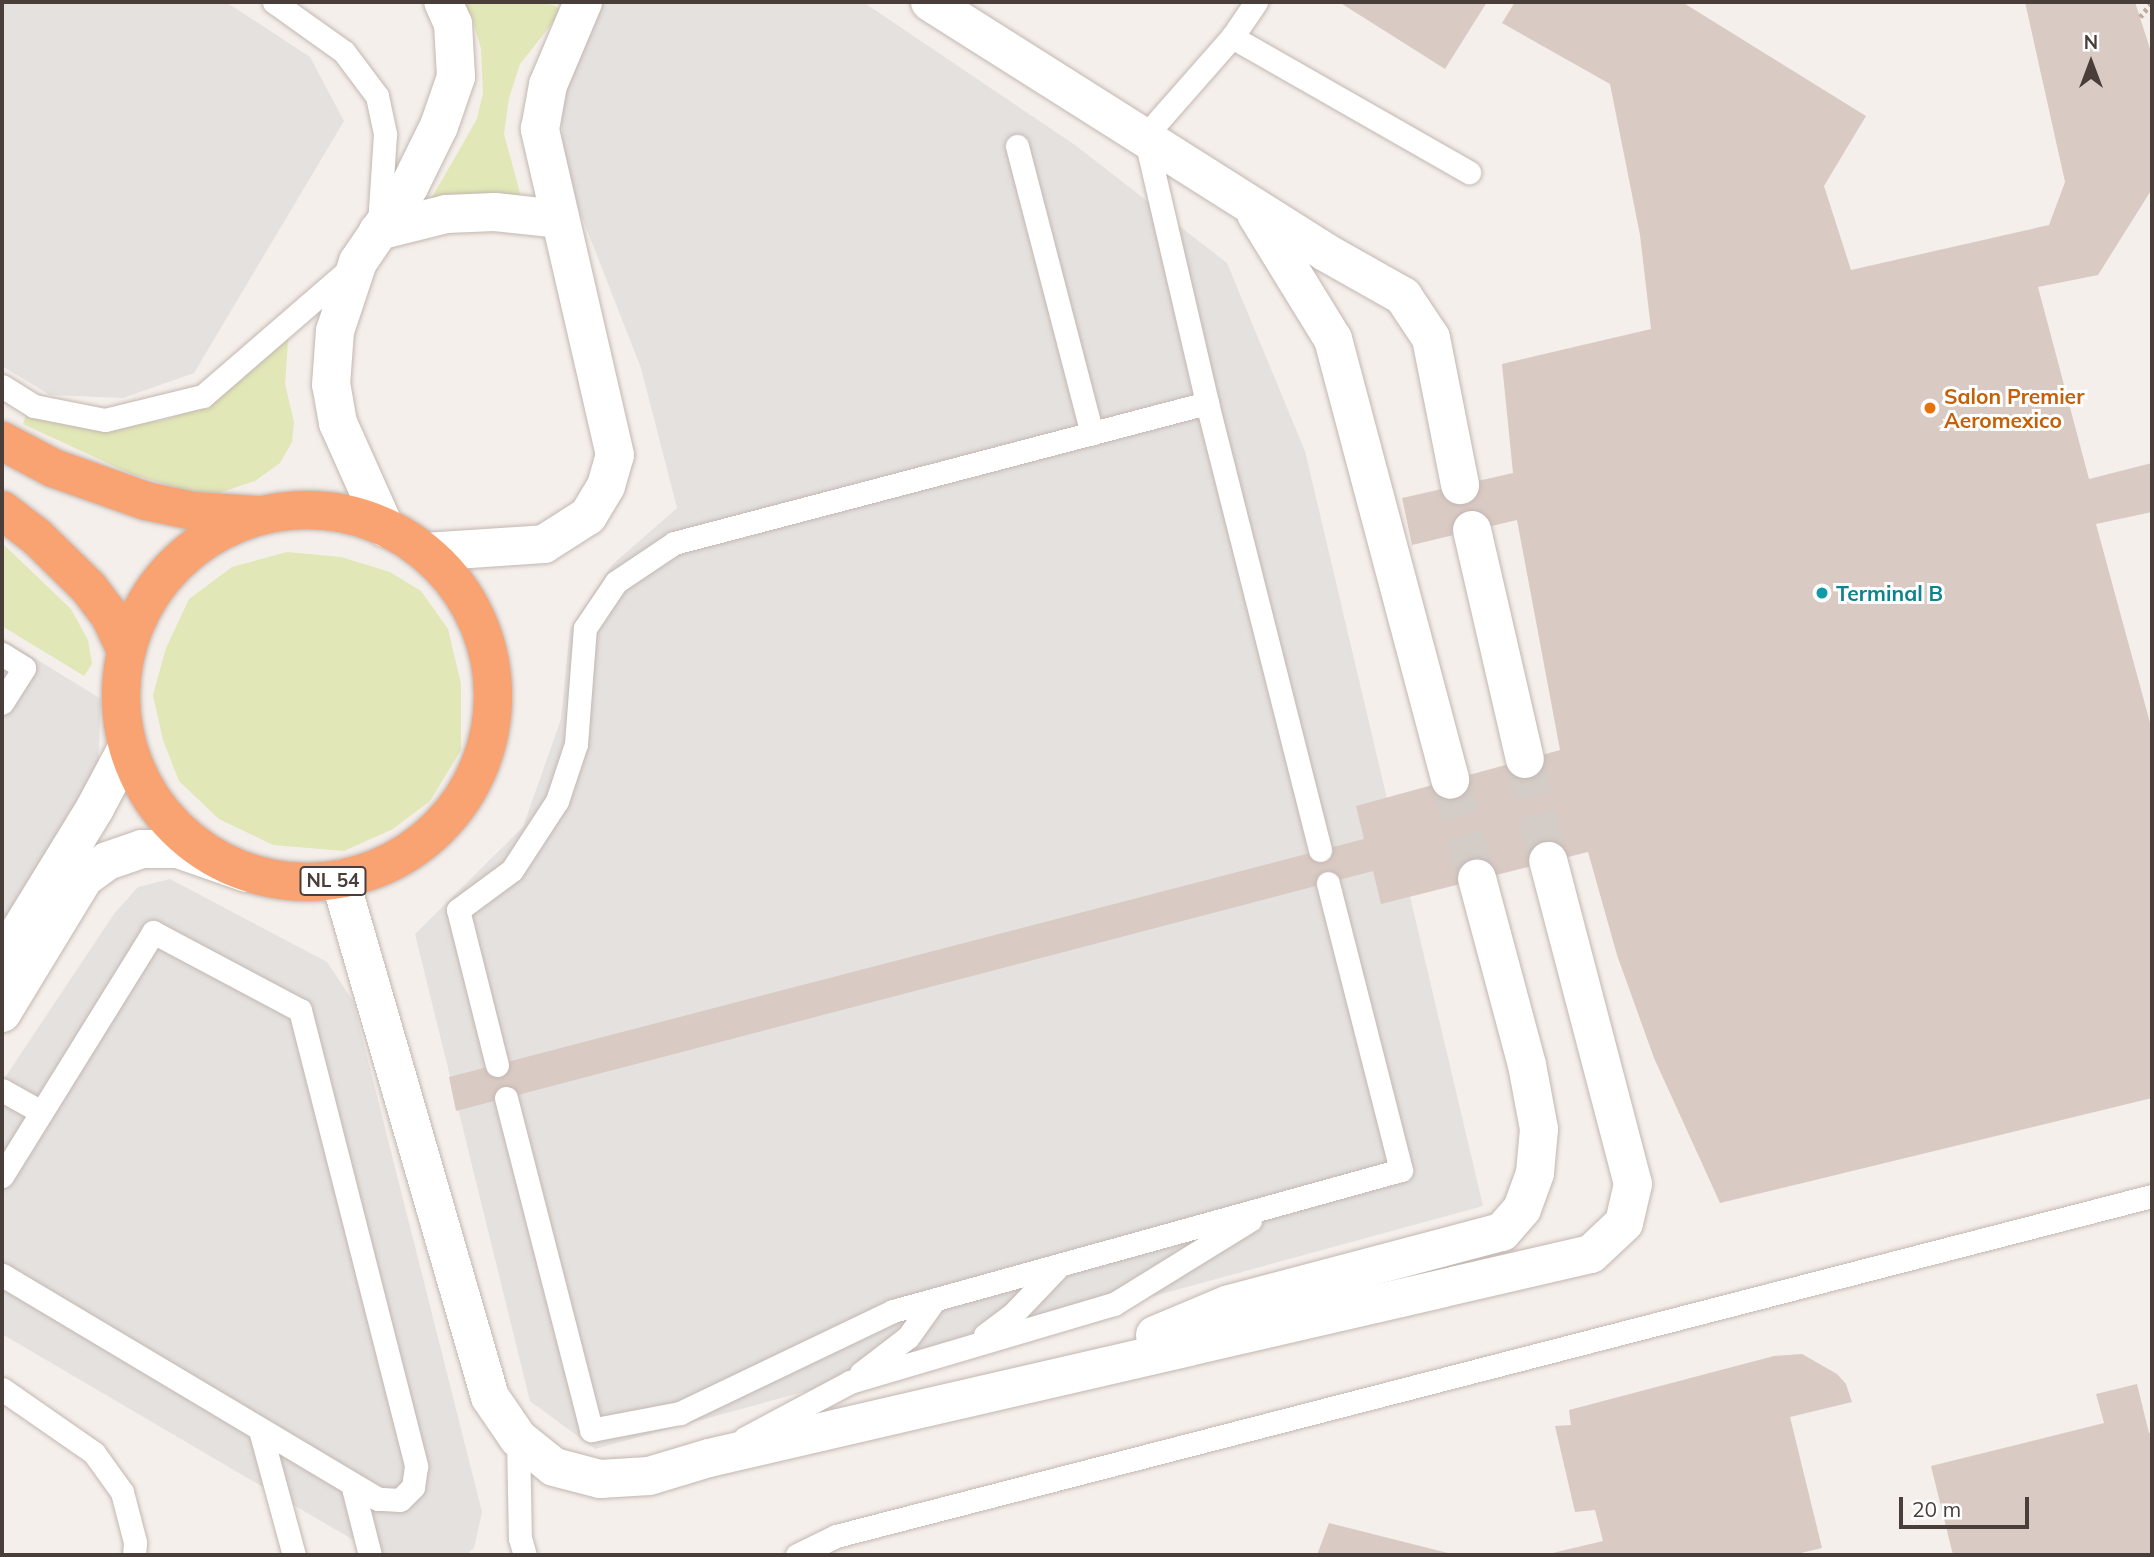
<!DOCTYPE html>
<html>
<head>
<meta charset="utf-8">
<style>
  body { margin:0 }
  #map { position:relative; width:2154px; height:1557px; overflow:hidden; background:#f5efeb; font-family:Mulish,sans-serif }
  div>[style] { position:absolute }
  .green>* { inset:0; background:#e1e7b6 }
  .parking>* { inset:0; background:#e4e1df }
  .building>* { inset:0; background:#d9cac4 }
  .street-tunnel>* { height:38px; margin-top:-19px; transform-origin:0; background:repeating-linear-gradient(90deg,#d3ccc7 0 38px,transparent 0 57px) }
  .path>* { height:4.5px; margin-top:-2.25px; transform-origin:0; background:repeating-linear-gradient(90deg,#c2ab9f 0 3.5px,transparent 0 7px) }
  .roads { filter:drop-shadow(0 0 2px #c3b7b1) drop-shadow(0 0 2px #c3b7b1) }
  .lane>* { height:23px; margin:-11.5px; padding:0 11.5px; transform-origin:11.5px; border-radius:11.5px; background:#fff }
  .street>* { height:38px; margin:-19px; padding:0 19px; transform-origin:19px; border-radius:19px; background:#fff }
  .highway>* { height:38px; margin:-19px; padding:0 19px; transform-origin:19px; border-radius:19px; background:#f9a272 }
  .highway>.ring { margin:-19px; padding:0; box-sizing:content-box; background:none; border:38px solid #f9a272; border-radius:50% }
  .dots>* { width:19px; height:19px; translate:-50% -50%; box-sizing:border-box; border:4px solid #fff; border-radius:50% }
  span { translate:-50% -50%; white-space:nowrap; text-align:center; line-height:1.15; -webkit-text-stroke:6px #fff; paint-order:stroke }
  .shield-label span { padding:2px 5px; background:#fff; border:2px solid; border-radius:5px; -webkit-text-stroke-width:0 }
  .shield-label { font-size:19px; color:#493e39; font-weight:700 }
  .food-label { font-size:21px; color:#c56008; font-weight:700 }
  .left { translate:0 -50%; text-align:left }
  .culture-label { font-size:21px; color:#0d838f; font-weight:700 }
  .frame { position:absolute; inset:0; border:4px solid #493e39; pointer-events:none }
  .north { position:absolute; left:2056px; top:28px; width:70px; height:70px; -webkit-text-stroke:5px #fff; paint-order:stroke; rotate:0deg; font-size:19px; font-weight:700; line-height:28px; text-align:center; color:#493e39 }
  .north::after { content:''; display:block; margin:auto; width:24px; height:32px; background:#493e39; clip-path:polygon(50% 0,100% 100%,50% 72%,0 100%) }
  .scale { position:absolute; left:1899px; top:1497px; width:130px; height:32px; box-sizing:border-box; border:4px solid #493e39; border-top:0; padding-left:9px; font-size:21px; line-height:24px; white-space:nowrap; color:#493e39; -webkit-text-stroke:5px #fff; paint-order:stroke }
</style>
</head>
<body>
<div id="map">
  <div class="green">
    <i style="clip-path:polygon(463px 2px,531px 2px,554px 5px,562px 11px,520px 64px,509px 98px,504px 134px,520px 193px,516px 202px,431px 199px,477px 119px,483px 93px,481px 49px,472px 17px)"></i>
    <i style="clip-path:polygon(289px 328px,285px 384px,294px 422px,292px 442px,280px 463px,255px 481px,219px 493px,187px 491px,129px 473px,23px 424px,26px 414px,60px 423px,107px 426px,161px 421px,204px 406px)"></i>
    <i style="clip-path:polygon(2px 543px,71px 609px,88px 640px,92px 664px,84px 676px,2px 626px)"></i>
    <i style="clip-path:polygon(287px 552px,341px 557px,390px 572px,421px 591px,448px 629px,461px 684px,461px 750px,430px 801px,393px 829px,344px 851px,273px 845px,219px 819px,179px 781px,163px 740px,153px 695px,166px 648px,189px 599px,232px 567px)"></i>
  </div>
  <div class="parking">
    <i style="clip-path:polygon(2px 2px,226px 2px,310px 57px,344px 121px,194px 373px,123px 398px,50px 395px,2px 366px)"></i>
    <i style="clip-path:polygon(604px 2px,863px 2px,1075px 145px,1227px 263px,1305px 451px,1483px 1206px,595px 1449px,530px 1401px,415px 934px,523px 827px,561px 719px,570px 629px,612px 565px,677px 508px,641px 368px,565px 174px,561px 113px,563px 77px)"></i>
    <i style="clip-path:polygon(2px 638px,101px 699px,98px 768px,2px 927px)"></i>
    <i style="clip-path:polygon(170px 879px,327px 962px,353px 1001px,482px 1512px,474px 1548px,466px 1555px,379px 1555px,2px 1334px,2px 1082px,114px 914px,138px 887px)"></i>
  </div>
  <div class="building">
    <i style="clip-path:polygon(1339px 2px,1487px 2px,1445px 69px)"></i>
    <i style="clip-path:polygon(1515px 2px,1682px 2px,1866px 116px,1824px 186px,1851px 270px,2049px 225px,2065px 182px,2025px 2px,2135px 2px,2152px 55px,2152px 189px,2098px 275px,2038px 287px,2089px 479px,2152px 463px,2152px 512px,2096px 524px,2152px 730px,2152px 1098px,1720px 1203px,1654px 1058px,1617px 955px,1588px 852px,1381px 904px,1373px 871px,456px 1111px,449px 1077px,1364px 839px,1356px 806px,1560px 750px,1517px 520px,1412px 545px,1402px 498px,1513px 473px,1502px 364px,1651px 329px,1640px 235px,1610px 84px,1502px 23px)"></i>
    <i style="clip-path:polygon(1802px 1354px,1837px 1374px,1846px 1384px,1852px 1402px,1790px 1417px,1822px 1548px,1793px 1555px,1544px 1555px,1603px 1541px,1595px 1510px,1575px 1512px,1555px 1426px,1571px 1425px,1569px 1410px,1774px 1356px)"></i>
    <i style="clip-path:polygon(2137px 1384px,2149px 1433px,2152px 1433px,2152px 1555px,1953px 1555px,1931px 1466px,2104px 1423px,2096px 1394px)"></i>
    <i style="clip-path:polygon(1329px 1523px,1452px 1554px,1452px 1555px,1317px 1555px)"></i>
  </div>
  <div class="street-tunnel">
    <i style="left:1525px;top:759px;width:105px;rotate:77.3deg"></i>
    <i style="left:1450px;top:780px;width:103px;rotate:74.7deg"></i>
  </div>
  <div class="path">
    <i style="left:2140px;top:17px;width:19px;rotate:-51deg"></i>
  </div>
  <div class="roads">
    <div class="lane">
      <i style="left:274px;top:2px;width:86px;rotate:35.5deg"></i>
      <i style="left:344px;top:52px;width:55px;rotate:53.1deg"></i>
      <i style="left:377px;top:96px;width:39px;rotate:78deg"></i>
      <i style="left:385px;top:134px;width:91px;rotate:93.8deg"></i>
      <i style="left:1256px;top:2px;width:42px;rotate:124.4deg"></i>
      <i style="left:1232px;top:37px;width:132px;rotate:131.3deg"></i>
      <i style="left:1145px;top:136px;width:274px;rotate:76.9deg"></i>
      <i style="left:1207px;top:403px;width:461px;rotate:75.8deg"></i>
      <i style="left:1232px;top:37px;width:273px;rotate:29.7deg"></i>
      <i style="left:1017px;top:146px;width:297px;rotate:75.4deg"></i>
      <i style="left:2px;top:386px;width:38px;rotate:32deg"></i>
      <i style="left:34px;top:406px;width:72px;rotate:11.2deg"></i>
      <i style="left:105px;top:420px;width:101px;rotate:-13.8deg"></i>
      <i style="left:203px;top:396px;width:198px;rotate:-40.9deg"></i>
      <i style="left:2px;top:654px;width:26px;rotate:32deg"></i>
      <i style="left:24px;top:668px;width:41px;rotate:122.2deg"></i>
      <i style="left:497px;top:1065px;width:160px;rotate:-104.1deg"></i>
      <i style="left:458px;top:910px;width:67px;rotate:-36.5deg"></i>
      <i style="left:512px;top:870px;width:82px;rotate:-56.9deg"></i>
      <i style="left:557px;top:801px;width:60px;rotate:-71.6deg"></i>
      <i style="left:576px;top:744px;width:116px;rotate:-85.6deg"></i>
      <i style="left:585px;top:628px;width:55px;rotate:-56deg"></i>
      <i style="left:616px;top:582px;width:70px;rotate:-33.9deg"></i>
      <i style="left:674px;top:543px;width:551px;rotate:-14.72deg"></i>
      <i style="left:2px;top:1090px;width:45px;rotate:29.4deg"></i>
      <i style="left:506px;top:1098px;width:343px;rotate:75.6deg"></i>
      <i style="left:591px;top:1430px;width:91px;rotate:-10.8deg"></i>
      <i style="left:680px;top:1413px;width:236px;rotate:-25.6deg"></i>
      <i style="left:893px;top:1311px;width:527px;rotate:-15.51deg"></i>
      <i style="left:1401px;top:1170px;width:296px;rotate:-104.3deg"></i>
      <i style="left:2px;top:1176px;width:287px;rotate:-58.2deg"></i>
      <i style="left:153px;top:932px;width:166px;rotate:28deg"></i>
      <i style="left:300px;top:1010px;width:471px;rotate:75.7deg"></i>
      <i style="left:416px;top:1466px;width:21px;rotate:98deg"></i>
      <i style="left:413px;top:1487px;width:18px;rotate:135deg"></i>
      <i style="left:400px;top:1500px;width:22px;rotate:-177deg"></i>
      <i style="left:378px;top:1499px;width:438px;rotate:-149.2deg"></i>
      <i style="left:985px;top:1335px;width:36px;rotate:-37deg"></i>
      <i style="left:1014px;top:1313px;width:62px;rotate:-46.3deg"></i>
      <i style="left:861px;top:1373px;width:59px;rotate:-37.5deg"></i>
      <i style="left:908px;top:1337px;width:43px;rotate:-54.5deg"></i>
      <i style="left:2px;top:1389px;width:112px;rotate:34.8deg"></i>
      <i style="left:94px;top:1453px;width:48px;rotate:54.3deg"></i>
      <i style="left:122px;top:1492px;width:52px;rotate:75.4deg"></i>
      <i style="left:135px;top:1542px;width:13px;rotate:94deg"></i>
      <i style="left:260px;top:1430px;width:130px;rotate:74.8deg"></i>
      <i style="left:518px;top:1438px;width:100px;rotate:88.9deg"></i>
      <i style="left:520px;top:1538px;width:18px;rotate:74deg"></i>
      <i style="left:745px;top:1438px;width:119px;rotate:-28.1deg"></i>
      <i style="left:850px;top:1382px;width:275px;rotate:-16.5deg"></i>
      <i style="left:1114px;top:1304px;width:160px;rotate:-31.7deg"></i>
      <i style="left:352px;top:1484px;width:73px;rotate:75.8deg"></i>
      <i style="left:797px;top:1555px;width:43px;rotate:-26deg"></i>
      <i style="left:836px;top:1536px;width:1359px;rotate:-14.49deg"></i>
    </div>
    <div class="street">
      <i style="left:930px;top:2px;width:467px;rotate:32.3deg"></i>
      <i style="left:1325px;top:252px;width:90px;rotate:29.4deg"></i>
      <i style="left:1403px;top:296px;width:50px;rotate:56.3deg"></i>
      <i style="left:1431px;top:338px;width:150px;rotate:78.8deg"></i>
      <i style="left:1256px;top:214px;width:147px;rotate:58.4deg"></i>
      <i style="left:1333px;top:339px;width:456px;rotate:75.1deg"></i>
      <i style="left:378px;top:231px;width:70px;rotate:-14deg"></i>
      <i style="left:446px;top:214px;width:49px;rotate:-2.3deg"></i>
      <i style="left:495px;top:212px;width:64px;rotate:6.2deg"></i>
      <i style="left:385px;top:528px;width:115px;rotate:-114.1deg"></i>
      <i style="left:338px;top:423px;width:39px;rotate:-100deg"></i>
      <i style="left:331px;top:385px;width:54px;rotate:-85.8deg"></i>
      <i style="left:335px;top:331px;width:73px;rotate:-71.6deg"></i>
      <i style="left:358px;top:262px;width:91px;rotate:-55.8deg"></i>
      <i style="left:409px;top:187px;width:68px;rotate:-63.8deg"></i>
      <i style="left:439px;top:126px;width:52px;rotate:-70.9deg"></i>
      <i style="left:456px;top:77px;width:53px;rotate:-93.2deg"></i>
      <i style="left:453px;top:24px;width:24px;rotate:-114deg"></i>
      <i style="left:1472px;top:530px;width:235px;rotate:77deg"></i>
      <i style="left:425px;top:552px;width:119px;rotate:-3.8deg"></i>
      <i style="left:544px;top:544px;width:52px;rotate:-32.5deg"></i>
      <i style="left:588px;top:516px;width:35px;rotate:-59deg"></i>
      <i style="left:606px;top:486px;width:32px;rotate:-74deg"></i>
      <i style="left:615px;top:455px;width:335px;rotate:-103deg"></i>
      <i style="left:540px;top:129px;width:45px;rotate:-79.7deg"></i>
      <i style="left:548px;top:85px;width:90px;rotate:-67.1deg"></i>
      <i style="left:340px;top:879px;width:539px;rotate:73.85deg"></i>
      <i style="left:490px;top:1397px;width:50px;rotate:55.7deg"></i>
      <i style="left:518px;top:1438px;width:46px;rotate:38.9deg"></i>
      <i style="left:554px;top:1467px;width:48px;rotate:14.6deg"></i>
      <i style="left:600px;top:1479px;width:49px;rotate:-3.5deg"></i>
      <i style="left:649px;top:1476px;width:63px;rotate:-16.7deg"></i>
      <i style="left:709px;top:1458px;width:905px;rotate:-13.02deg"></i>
      <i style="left:1591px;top:1254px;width:45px;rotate:-43.2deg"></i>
      <i style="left:1624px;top:1223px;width:40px;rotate:-77deg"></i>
      <i style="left:1633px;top:1184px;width:334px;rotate:-104.7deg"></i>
      <i style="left:2px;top:960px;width:178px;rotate:-58.5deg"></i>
      <i style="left:95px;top:808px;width:68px;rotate:-61.9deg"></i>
      <i style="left:2px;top:1013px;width:158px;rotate:-58.7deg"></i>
      <i style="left:84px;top:878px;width:29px;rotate:-36deg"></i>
      <i style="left:107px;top:861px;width:37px;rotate:-19deg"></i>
      <i style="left:142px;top:849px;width:36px"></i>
      <i style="left:178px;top:849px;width:73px;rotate:19.2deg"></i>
      <i style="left:1155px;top:1335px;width:80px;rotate:-22.7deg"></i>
      <i style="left:1229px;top:1304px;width:282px;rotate:-14.8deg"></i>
      <i style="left:1502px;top:1232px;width:30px;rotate:-49deg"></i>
      <i style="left:1522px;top:1209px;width:38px;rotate:-70deg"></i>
      <i style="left:1535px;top:1173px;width:44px;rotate:-84.8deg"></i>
      <i style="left:1539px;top:1129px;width:65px;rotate:-100.6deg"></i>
      <i style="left:1527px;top:1065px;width:193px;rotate:-105deg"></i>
    </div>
    <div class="highway">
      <i style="left:2px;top:441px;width:58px;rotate:27.9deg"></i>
      <i style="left:53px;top:468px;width:99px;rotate:19.5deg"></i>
      <i style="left:146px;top:501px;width:48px;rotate:12deg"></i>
      <i style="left:193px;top:511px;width:62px;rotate:3.7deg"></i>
      <i class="ring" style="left:121px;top:510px;width:334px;height:334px"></i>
      <i style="left:2px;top:510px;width:44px;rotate:37.6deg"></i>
      <i style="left:37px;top:537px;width:73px;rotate:44.4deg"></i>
      <i style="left:89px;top:588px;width:35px;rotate:53deg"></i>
      <i style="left:110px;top:616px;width:38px;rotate:65deg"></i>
    </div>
  </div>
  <div class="dots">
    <i style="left:1930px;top:408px;background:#e8710a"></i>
    <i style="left:1822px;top:593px;background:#0f9aa8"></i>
  </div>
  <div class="shield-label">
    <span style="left:333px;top:881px">NL 54</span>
  </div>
  <div class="food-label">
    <span class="left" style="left:1944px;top:408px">Salon Premier<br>Aeromexico</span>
  </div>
  <div class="culture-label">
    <span class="left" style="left:1836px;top:593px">Terminal B</span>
  </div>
  <div class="frame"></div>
  <div class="north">N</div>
  <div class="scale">20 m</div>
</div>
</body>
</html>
